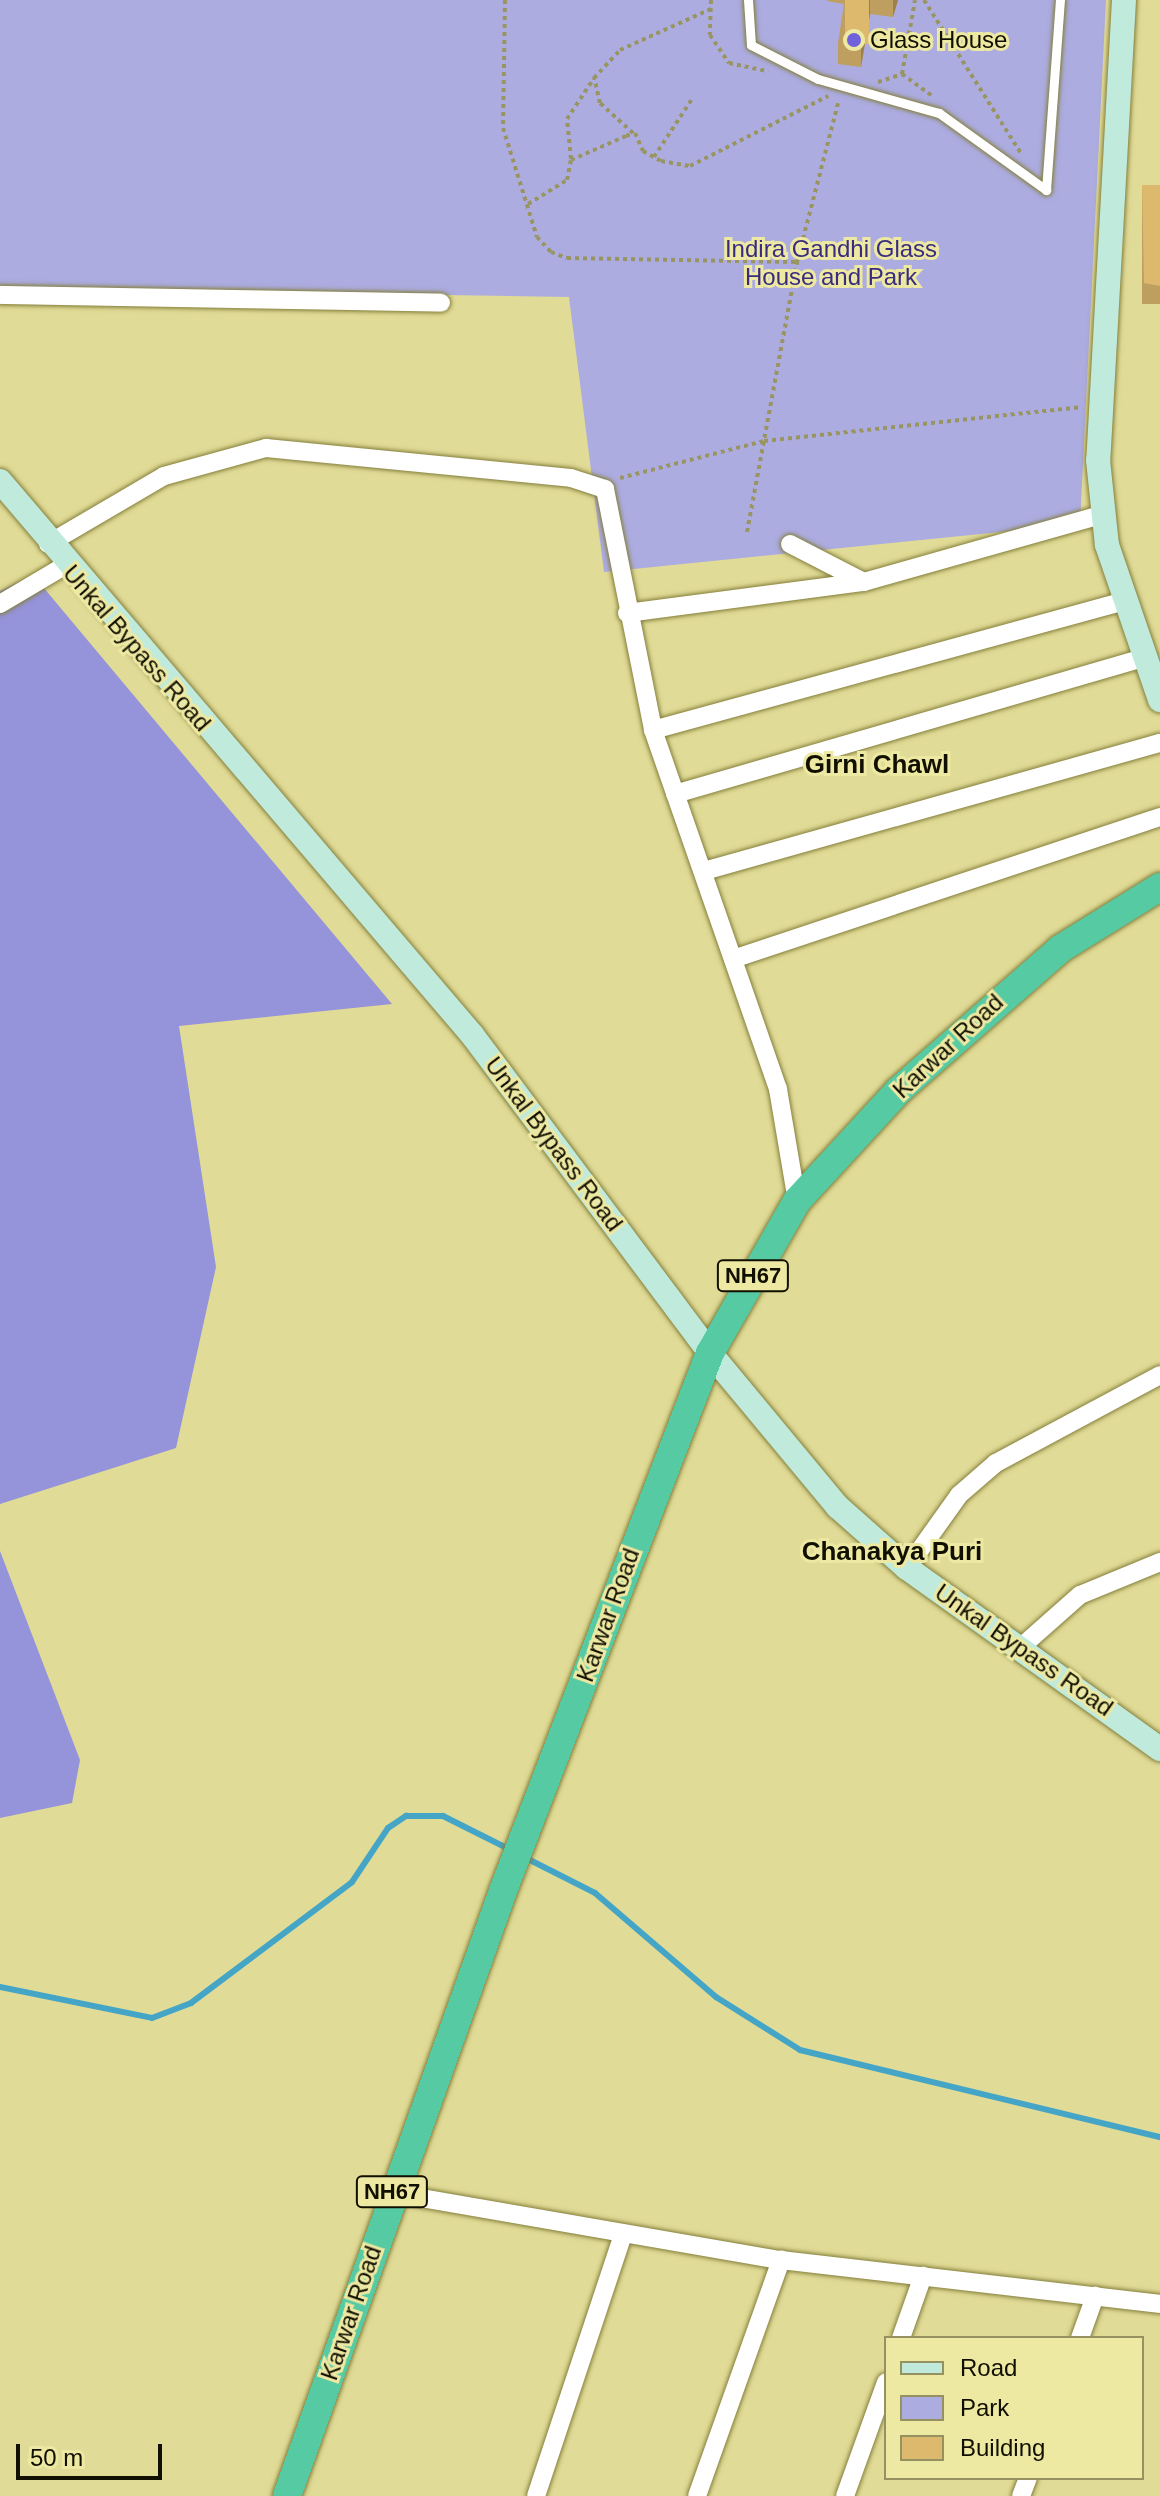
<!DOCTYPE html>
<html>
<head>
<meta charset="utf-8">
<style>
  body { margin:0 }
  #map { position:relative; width:1160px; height:2496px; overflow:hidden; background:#e0db96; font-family:Arial,sans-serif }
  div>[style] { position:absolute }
  .green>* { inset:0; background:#acace1 }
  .forest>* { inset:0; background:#9593d9 }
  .stream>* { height:6px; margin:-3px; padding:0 3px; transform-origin:3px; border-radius:3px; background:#44a5c7 }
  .path>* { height:4px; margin-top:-2px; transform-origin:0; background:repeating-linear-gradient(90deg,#999563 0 4px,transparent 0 8px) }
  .roads { filter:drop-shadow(0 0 2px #847f3b) drop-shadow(0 0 2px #847f3b) }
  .service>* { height:9px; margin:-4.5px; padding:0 4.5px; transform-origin:4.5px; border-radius:4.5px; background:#fff }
  .minor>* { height:18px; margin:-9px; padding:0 9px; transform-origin:9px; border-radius:9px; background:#fff }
  .secondary>* { height:24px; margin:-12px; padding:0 12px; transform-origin:12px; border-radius:12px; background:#c0ebdc }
  .trunk>* { height:28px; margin:-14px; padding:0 14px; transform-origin:14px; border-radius:14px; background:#56caa2 }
  .wall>* { inset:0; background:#be9f5f; transform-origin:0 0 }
  .shaded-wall>* { inset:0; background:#9b824d }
  .building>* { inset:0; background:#ddb96e; transform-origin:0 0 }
  .dots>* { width:22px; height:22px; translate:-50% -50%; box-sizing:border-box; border:4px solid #ede8a2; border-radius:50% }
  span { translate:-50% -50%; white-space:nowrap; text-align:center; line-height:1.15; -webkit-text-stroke:6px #ede8a2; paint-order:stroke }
  .shield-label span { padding:2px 6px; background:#ede8a2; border:2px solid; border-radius:6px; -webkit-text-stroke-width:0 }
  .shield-label { font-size:22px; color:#110f00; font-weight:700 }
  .poi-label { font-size:24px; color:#110f00 }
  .left { translate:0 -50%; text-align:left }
  .park-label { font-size:24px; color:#392c7e }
  .street-label { font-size:24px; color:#110f00 }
  .neighbourhood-label { font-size:26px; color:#110f00; font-weight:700 }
  .legend { position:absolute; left:884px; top:2336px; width:260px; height:144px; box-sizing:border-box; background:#ede8a2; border:2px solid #959161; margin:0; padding:10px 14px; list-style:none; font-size:24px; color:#110f00 }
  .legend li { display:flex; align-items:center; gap:16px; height:40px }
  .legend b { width:40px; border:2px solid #959161 }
  .scale { position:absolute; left:16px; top:2444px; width:146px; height:36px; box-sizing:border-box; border:4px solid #110f00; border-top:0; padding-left:10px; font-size:24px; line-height:28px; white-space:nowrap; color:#110f00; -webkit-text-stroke:6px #ede8a2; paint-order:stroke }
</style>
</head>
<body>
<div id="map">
  <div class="green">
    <i style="clip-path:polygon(0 0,1106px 0,1080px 524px,604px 572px,569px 297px,0 288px)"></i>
  </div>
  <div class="forest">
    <i style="clip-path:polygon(33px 575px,392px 1004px,179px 1026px,216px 1267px,176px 1448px,0 1504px,0 591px)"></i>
    <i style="clip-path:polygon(0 1551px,80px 1760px,72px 1803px,0 1818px)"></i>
  </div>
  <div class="stream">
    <i style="left:524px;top:1857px;width:80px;rotate:26.9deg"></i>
    <i style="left:595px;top:1893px;width:160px;rotate:40.7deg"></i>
    <i style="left:716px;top:1997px;width:99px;rotate:32.2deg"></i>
    <i style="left:800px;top:2050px;width:370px;rotate:13.6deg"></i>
    <i style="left:0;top:1987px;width:155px;rotate:11.5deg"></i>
    <i style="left:152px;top:2018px;width:42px;rotate:-21deg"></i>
    <i style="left:191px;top:2003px;width:201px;rotate:-36.9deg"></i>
    <i style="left:352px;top:1882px;width:65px;rotate:-56.3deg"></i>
    <i style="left:388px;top:1828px;width:22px;rotate:-34deg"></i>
    <i style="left:406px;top:1816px;width:37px"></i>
    <i style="left:443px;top:1816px;width:76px;rotate:26.6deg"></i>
  </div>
  <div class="path">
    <i style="left:505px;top:0;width:128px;rotate:90.9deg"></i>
    <i style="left:503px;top:128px;width:114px;rotate:72.7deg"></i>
    <i style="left:537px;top:237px;width:21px;rotate:47deg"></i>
    <i style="left:551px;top:252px;width:17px;rotate:21deg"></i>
    <i style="left:567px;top:258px;width:230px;rotate:1deg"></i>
    <i style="left:711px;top:0;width:35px;rotate:92deg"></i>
    <i style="left:710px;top:35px;width:34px;rotate:56deg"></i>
    <i style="left:729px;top:63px;width:40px;rotate:12deg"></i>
    <i style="left:924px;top:0;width:183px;rotate:57.7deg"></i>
    <i style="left:902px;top:74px;width:39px;rotate:36deg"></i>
    <i style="left:902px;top:74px;width:75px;rotate:-80deg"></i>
    <i style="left:878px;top:82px;width:25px;rotate:-18deg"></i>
    <i style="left:633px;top:133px;width:45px;rotate:-137.7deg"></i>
    <i style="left:600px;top:103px;width:26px;rotate:-103deg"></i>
    <i style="left:594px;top:78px;width:38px;rotate:-47deg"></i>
    <i style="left:620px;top:50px;width:100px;rotate:-24.3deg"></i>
    <i style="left:654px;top:157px;width:69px;rotate:-56.8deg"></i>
    <i style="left:571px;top:159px;width:40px;rotate:-95.7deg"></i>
    <i style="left:567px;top:119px;width:49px;rotate:-56.6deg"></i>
    <i style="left:528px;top:204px;width:46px;rotate:-31.6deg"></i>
    <i style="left:567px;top:180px;width:20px;rotate:-79deg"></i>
    <i style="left:571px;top:160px;width:60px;rotate:-23.6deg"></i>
    <i style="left:626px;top:136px;width:9px;rotate:-18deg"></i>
    <i style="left:635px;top:133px;width:20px;rotate:66deg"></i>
    <i style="left:643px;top:151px;width:21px;rotate:29deg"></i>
    <i style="left:661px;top:161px;width:29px;rotate:10deg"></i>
    <i style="left:690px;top:166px;width:155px;rotate:-26.9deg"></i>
    <i style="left:620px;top:478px;width:149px;rotate:-14.4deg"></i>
    <i style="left:764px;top:441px;width:318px;rotate:-6.1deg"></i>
    <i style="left:747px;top:532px;width:275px;rotate:-79.5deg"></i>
    <i style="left:797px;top:262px;width:167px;rotate:-75.5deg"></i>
  </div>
  <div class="roads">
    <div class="service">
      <i style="left:748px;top:0;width:45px;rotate:86.2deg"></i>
      <i style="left:751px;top:45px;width:75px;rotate:26.9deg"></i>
      <i style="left:818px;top:79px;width:126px;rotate:15.7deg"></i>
      <i style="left:939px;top:113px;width:132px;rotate:35.7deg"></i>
      <i style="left:1046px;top:190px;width:191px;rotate:-85.8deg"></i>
    </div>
    <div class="minor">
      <i style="left:0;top:295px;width:441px;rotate:1deg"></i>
      <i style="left:48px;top:544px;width:134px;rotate:-30.4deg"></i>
      <i style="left:164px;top:476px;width:106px;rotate:-15.4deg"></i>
      <i style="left:266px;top:448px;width:306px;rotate:5.6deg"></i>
      <i style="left:571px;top:478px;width:36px;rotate:18deg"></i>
      <i style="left:605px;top:489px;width:246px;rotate:78.7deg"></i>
      <i style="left:653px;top:730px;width:380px;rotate:70.8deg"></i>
      <i style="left:778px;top:1089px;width:114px;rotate:80.4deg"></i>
      <i style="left:790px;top:544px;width:83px;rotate:27.2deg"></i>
      <i style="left:0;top:604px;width:77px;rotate:-30.6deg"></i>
      <i style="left:627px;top:613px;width:239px;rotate:-7.5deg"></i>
      <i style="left:864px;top:582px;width:249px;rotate:-15.8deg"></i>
      <i style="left:653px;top:730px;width:489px;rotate:-15.3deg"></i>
      <i style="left:675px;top:794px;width:487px;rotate:-16.2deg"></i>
      <i style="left:704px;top:871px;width:474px;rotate:-15.7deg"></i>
      <i style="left:733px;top:959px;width:450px;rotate:-18.4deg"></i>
      <i style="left:907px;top:1568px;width:90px;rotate:-54.5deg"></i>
      <i style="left:959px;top:1495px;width:49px;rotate:-40.9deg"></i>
      <i style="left:996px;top:1463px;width:186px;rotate:-28.2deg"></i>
      <i style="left:1020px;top:1648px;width:80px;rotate:-41.5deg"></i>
      <i style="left:1080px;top:1595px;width:87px;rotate:-22.4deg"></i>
      <i style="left:392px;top:2193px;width:395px;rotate:9.8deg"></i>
      <i style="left:781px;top:2260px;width:382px;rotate:6.6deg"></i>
      <i style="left:901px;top:2338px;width:66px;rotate:-70.5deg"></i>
      <i style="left:1080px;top:2338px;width:45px;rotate:-70.3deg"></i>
      <i style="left:536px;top:2496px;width:276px;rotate:-71.6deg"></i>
      <i style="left:697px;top:2496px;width:251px;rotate:-70.4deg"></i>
      <i style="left:845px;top:2496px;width:121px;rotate:-70.2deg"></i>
      <i style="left:1021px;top:2496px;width:19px;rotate:-69deg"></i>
    </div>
    <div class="secondary">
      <i style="left:1124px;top:0;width:461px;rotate:93.2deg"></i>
      <i style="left:1098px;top:460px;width:85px;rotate:84deg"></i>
      <i style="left:1107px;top:545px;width:164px;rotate:71.1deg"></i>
      <i style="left:0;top:481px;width:729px;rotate:49.56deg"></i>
      <i style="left:473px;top:1036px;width:396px;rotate:53.2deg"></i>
      <i style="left:710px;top:1353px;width:200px;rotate:50.3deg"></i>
      <i style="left:838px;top:1507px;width:92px;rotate:41.5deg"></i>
      <i style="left:907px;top:1568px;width:311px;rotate:35.6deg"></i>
    </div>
    <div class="trunk">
      <i style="left:287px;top:2496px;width:642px;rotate:-70.35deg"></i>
      <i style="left:503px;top:1891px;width:576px;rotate:-68.96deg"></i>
      <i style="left:710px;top:1353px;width:175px;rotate:-60.2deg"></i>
      <i style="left:797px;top:1201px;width:149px;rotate:-47.4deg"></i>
      <i style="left:898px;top:1091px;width:215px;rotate:-41.2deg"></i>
      <i style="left:1060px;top:949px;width:118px;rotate:-31.8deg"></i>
    </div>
  </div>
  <div class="wall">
    <i style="clip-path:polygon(827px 0,898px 0,893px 17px,870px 14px,861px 67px,838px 64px,838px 43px,844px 4px,827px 1px)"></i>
    <i style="left:1142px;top:185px;width:18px;height:119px"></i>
  </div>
  <div class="shaded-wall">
    <i style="clip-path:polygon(869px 0,870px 0,870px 14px,861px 67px,861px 47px)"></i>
    <i style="clip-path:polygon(893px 0,898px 0,893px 17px)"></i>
  </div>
  <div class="building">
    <i style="left:845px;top:0;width:24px;height:44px"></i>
    <i style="clip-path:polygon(1142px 185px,1160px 185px,1160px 286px,1144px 283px)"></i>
  </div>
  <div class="dots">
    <i style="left:854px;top:40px;background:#7061dc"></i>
  </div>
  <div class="shield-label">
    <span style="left:753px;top:1276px">NH67</span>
    <span style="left:392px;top:2192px">NH67</span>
  </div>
  <div class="poi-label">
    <span class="left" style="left:870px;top:40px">Glass House</span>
  </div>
  <div class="park-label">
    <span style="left:831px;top:263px">Indira Gandhi Glass<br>House and Park</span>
  </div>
  <div class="street-label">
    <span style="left:137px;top:648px;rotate:49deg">Unkal Bypass Road</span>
    <span style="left:948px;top:1046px;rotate:-43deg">Karwar Road</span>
    <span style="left:554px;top:1144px;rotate:53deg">Unkal Bypass Road</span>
    <span style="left:608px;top:1615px;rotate:-70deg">Karwar Road</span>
    <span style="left:1024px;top:1650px;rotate:35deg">Unkal Bypass Road</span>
    <span style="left:351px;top:2313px;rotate:-71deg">Karwar Road</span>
  </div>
  <div class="neighbourhood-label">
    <span style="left:877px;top:765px">Girni Chawl</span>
    <span style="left:892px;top:1552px">Chanakya Puri</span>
  </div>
  <ul class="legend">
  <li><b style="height:10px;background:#c0ebdc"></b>Road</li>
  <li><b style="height:22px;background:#acace1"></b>Park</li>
  <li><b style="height:22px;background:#ddb96e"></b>Building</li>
  </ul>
  <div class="scale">50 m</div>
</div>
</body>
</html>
